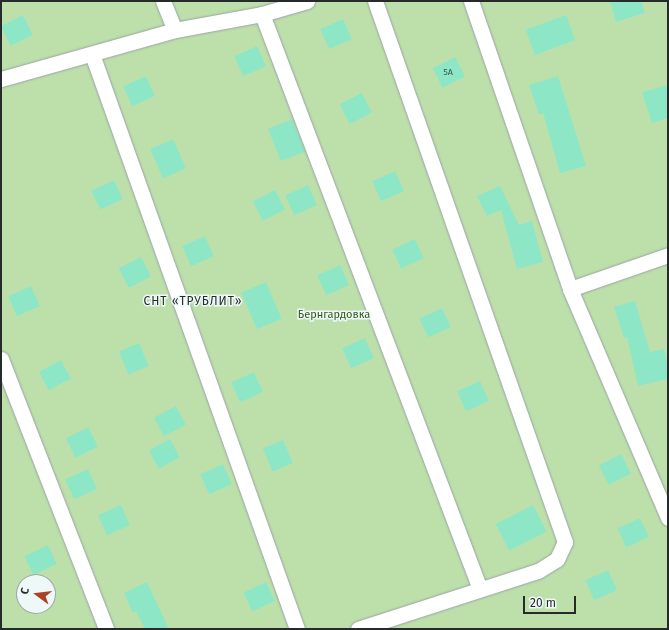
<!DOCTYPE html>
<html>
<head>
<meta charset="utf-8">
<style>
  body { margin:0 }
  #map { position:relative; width:669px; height:630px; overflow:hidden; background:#eef8f9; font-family:"Fira Sans",sans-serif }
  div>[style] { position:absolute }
  .green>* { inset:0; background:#bde0ab }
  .building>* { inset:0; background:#8de7c6; transform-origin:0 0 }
  .roads { filter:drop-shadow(0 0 1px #9ba4a4) drop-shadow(0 0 1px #9ba4a4) }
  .minor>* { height:15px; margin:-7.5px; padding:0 7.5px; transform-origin:7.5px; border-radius:7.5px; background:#fff }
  span { translate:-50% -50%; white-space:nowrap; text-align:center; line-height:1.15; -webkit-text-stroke:3px #eef8f9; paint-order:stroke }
  .number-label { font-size:9px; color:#405951 }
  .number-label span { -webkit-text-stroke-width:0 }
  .park-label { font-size:11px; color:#315918 }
  .neighbourhood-label { font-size:12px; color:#262a2a; letter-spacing:1px }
  .frame { position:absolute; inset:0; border:2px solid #262a2a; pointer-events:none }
  .north { position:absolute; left:16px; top:574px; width:40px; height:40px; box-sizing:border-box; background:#eef8f9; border:1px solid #9ea6a6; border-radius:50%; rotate:285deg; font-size:11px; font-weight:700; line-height:16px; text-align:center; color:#262a2a }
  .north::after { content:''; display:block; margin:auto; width:14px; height:18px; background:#ab4322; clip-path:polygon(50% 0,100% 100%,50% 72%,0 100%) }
  .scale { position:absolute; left:523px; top:596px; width:53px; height:18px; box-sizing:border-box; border:2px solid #262a2a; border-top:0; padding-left:5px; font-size:12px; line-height:14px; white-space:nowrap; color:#262a2a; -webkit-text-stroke:3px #eef8f9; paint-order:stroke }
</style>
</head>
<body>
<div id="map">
  <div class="green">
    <i style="clip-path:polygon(evenodd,1px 1px,668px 1px,668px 629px,1px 629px,1px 1px,24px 582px,48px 582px,48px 606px,24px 606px,24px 582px)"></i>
  </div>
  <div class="building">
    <i style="clip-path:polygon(610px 1px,641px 1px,645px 13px,616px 22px)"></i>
    <i style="left:23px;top:15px;width:22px;height:25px;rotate:63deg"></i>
    <i style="left:566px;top:15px;width:27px;height:43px;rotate:70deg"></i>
    <i style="left:343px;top:19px;width:22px;height:25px;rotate:66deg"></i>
    <i style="left:257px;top:46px;width:22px;height:25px;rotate:66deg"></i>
    <i style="left:455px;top:57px;width:22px;height:25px;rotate:63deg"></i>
    <i style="left:146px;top:76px;width:22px;height:25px;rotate:66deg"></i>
    <i style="clip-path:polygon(558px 76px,586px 166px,560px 173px,543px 113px,539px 115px,529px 85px)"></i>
    <i style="clip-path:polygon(668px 85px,668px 118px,652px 123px,642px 92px)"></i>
    <i style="left:362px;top:93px;width:22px;height:25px;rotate:63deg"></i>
    <i style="left:292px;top:119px;width:35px;height:26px;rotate:68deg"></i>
    <i style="left:173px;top:139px;width:32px;height:25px;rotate:66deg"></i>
    <i style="left:395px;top:171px;width:22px;height:25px;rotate:66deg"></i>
    <i style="left:114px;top:180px;width:21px;height:25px;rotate:65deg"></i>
    <i style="left:308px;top:185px;width:22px;height:25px;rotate:66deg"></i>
    <i style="clip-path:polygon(500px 186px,519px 225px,532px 221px,543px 262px,517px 269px,501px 210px,487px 216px,477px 196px)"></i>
    <i style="left:275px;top:190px;width:22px;height:25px;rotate:63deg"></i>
    <i style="left:205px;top:236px;width:22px;height:25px;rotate:66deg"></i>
    <i style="left:415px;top:239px;width:21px;height:25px;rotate:65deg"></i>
    <i style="left:141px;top:257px;width:22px;height:25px;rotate:63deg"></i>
    <i style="left:340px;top:265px;width:22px;height:25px;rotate:66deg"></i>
    <i style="left:266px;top:282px;width:40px;height:27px;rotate:67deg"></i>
    <i style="left:31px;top:286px;width:22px;height:25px;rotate:66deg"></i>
    <i style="clip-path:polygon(635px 301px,650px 352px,664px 349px,668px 364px,668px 379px,638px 386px,627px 337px,624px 338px,614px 307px)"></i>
    <i style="left:442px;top:308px;width:21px;height:25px;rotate:65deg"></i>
    <i style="left:365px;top:338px;width:22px;height:25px;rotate:66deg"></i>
    <i style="left:139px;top:343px;width:25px;height:22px;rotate:67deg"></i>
    <i style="left:61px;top:360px;width:21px;height:25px;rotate:62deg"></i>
    <i style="left:254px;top:372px;width:22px;height:25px;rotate:66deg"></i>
    <i style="left:480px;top:381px;width:22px;height:25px;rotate:66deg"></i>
    <i style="left:176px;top:406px;width:21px;height:25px;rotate:62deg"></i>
    <i style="left:88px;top:427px;width:22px;height:25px;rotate:63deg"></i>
    <i style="left:170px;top:439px;width:21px;height:24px;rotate:62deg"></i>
    <i style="left:283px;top:440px;width:25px;height:22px;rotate:67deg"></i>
    <i style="left:621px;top:454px;width:22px;height:25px;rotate:63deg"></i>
    <i style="left:223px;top:464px;width:22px;height:25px;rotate:66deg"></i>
    <i style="left:88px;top:469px;width:22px;height:25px;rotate:66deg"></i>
    <i style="left:121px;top:505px;width:22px;height:25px;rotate:66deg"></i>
    <i style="left:533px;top:505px;width:30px;height:42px;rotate:63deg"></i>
    <i style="left:640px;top:518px;width:21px;height:25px;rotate:65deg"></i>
    <i style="left:48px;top:545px;width:21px;height:26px;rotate:65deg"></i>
    <i style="left:608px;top:570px;width:22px;height:25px;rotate:66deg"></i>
    <i style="clip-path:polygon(147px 582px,169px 629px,145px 629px,136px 611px,133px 613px,124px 593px)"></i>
    <i style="left:266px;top:582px;width:21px;height:25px;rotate:65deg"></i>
  </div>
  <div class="roads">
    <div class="minor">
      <i style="left:163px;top:1px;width:31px;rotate:68deg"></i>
      <i style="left:471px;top:1px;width:305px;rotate:71deg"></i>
      <i style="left:570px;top:289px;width:249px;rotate:66.8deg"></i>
      <i style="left:262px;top:14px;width:615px;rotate:69.24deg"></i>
      <i style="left:92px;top:54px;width:610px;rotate:70.38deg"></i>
      <i style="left:1px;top:79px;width:181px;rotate:-15.7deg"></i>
      <i style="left:175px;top:30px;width:88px;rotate:-10.4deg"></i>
      <i style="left:262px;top:14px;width:47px;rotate:-16.1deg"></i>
      <i style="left:570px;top:289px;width:104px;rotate:-19.1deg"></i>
      <i style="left:1px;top:359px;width:290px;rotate:68.7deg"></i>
      <i style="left:358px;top:629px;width:189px;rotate:-17.9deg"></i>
      <i style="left:538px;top:571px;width:22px;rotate:-32deg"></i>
      <i style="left:557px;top:559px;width:19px;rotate:-65deg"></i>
      <i style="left:565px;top:542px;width:573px;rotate:-109.35deg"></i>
    </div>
  </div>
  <div class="number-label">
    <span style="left:448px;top:72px">5А</span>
  </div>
  <div class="park-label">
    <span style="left:334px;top:315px">Бернгардовка</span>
  </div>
  <div class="neighbourhood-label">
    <span style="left:193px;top:302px">СНТ «ТРУБЛИТ»</span>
  </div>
  <div class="frame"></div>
  <div class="north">С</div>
  <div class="scale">20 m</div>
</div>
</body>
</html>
